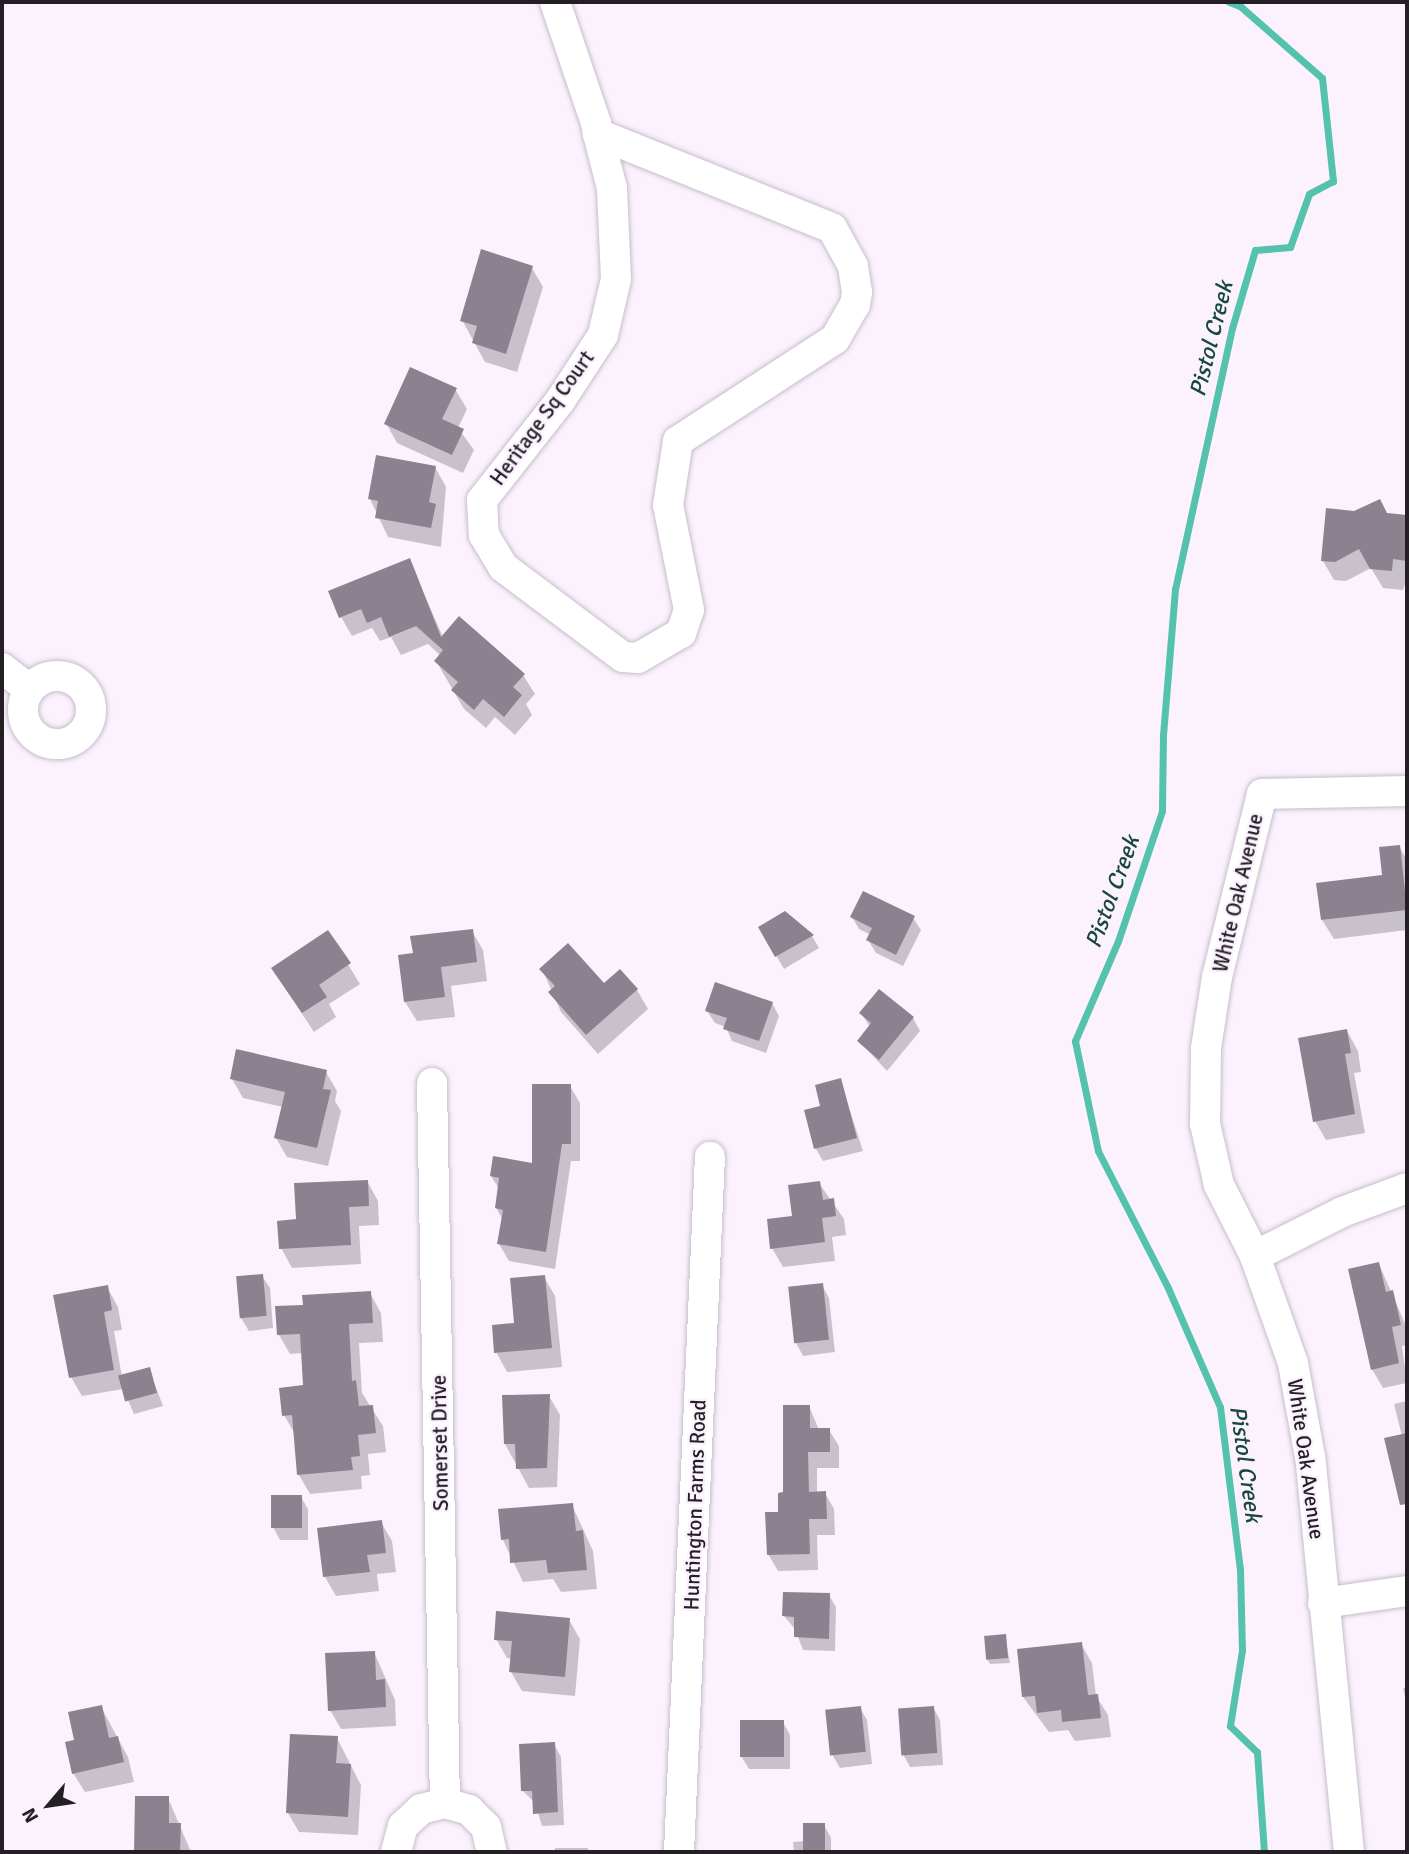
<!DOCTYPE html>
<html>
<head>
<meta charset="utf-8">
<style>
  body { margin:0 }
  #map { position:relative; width:1409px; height:1854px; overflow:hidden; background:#fbf2fe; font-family:Signika,sans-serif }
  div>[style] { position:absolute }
  .shadow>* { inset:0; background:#0003; transform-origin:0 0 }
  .stream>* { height:7px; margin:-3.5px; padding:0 3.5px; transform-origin:3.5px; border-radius:3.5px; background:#55c2ad }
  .building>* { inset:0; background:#8b818f; transform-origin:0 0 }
  .roads { filter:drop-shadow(0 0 2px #c8bdcc) drop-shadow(0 0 2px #c8bdcc) }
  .minor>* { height:30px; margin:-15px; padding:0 15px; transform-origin:15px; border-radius:15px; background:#fff }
  .minor>.ring { margin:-15px; padding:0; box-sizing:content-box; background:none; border:30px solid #fff; border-radius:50% }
  span { translate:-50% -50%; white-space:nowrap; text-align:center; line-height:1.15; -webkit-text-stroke:5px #fbf2fe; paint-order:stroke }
  .street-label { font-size:21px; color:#231f25 }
  .water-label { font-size:23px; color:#17473e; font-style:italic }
  .frame { position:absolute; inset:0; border:4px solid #231f25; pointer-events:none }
  .north { position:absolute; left:14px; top:1770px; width:70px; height:70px; -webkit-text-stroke:5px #fbf2fe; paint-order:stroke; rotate:241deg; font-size:19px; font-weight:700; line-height:28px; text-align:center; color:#231f25 }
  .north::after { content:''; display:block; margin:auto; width:24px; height:32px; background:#231f25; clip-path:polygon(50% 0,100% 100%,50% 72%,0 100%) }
</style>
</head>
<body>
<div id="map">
  <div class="shadow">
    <i style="clip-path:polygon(532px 268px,543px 287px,517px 372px,485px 362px,462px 320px)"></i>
    <i style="clip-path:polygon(455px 389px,467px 409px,458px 428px,474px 450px,463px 473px,397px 443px,386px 423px)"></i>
    <i style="clip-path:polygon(435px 467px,446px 487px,441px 547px,388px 537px,370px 499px)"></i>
    <i style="clip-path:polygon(1387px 515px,1407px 517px,1407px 578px,1403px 590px,1383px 588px,1371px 568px,1346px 581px,1334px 580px,1323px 561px)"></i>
    <i style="clip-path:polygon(409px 560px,443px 637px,523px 675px,535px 694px,526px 704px,532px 715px,515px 735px,495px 717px,486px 728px,464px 709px,436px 661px,441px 656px,428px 644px,401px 655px,391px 637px,380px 641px,372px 628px,352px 636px,341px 617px)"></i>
    <i style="clip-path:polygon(1399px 846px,1407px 860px,1407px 930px,1334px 939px,1322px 920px,1384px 877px)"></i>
    <i style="clip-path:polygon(852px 917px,913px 918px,921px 930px,903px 966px,876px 953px,868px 940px,871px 935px,859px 929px)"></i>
    <i style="clip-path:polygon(760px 928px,812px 936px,819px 948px,784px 969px)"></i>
    <i style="clip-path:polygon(472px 931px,483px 950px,487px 981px,451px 986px,455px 1017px,417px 1021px,405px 1002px,415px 955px)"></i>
    <i style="clip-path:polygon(328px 932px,360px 984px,329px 1004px,336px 1017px,314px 1032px,285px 988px)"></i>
    <i style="clip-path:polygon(542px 969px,637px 990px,648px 1009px,598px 1054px,561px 1012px)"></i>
    <i style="clip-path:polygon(772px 1003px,779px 1016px,766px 1053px,732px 1041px,726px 1027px,715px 1023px,707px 1011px)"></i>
    <i style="clip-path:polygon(861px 1013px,913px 1018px,920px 1031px,887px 1071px,859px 1041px,870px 1027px)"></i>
    <i style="clip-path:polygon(1347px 1031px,1358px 1051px,1361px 1072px,1354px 1073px,1365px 1133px,1326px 1140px,1315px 1121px)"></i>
    <i style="clip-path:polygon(326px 1072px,337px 1091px,335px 1101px,341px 1111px,328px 1166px,287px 1157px,276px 1138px,283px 1107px,243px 1098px,232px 1079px)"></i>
    <i style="clip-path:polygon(840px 1080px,863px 1151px,823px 1161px,816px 1149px,823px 1107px)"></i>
    <i style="clip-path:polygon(570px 1086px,580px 1103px,580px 1161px,571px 1161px,555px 1269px,509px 1261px,499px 1244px,503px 1220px,496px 1208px,499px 1189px,491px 1176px,533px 1165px)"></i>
    <i style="clip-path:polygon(367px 1181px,378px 1201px,379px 1225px,359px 1226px,361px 1264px,292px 1268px,281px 1248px,298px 1221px)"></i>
    <i style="clip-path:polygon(819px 1183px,844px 1219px,846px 1235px,832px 1237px,835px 1261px,783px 1267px,772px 1248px)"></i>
    <i style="clip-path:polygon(1379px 1264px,1407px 1328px,1407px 1345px,1402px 1346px,1407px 1383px,1383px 1388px,1372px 1369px)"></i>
    <i style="clip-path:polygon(262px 1276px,270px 1288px,273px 1328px,249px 1331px,241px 1318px)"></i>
    <i style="clip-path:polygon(544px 1277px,555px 1296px,562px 1367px,507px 1372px,496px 1352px)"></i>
    <i style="clip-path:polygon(822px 1285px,829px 1298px,835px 1352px,803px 1356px,796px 1343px)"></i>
    <i style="clip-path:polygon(107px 1287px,118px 1307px,122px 1330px,114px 1331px,122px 1377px,149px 1369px,163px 1406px,134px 1414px,123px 1389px,82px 1396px,71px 1377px)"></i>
    <i style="clip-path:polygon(370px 1293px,381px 1313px,383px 1342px,359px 1343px,362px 1393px,383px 1426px,386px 1452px,368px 1454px,370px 1475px,361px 1476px,362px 1489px,310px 1494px,299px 1475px,295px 1434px,284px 1415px,305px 1387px,303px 1353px,290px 1354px,279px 1335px,304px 1306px)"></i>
    <i style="clip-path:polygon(549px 1396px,560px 1415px,557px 1487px,529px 1488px,505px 1444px)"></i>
    <i style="clip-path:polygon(1407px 1401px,1407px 1503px,1397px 1485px,1402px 1436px,1394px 1404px)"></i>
    <i style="clip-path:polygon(809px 1406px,819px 1430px,829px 1430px,839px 1446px,839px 1468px,817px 1468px,817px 1493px,825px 1493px,834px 1509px,835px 1535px,817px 1535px,818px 1570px,778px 1571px,768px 1554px)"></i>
    <i style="clip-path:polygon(301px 1497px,308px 1509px,308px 1540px,280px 1540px,273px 1527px)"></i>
    <i style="clip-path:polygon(572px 1505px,593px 1551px,597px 1589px,561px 1592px,553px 1579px,523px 1582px,503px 1540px)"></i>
    <i style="clip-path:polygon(381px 1522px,392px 1541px,396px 1572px,377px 1574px,379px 1591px,336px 1596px,325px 1577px)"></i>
    <i style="clip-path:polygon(829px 1595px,836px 1607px,835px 1651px,803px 1650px,795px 1629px,784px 1616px)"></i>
    <i style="clip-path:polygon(569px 1620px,580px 1639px,575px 1696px,522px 1691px,511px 1672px,512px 1659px,507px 1658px,496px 1639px)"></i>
    <i style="clip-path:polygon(1005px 1636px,1010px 1663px,990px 1664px,987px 1659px)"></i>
    <i style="clip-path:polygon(1081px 1644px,1092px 1663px,1096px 1696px,1108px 1715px,1111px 1737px,1075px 1741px,1068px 1730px,1049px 1732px,1023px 1697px)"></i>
    <i style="clip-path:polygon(374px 1652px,395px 1700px,396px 1726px,341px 1729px,330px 1710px)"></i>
    <i style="clip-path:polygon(1407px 1687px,1407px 1706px,1403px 1688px)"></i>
    <i style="clip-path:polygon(101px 1707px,128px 1757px,134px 1782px,85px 1792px,73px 1773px,76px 1741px)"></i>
    <i style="clip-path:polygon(933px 1707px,940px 1720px,943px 1765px,910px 1767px,903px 1754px)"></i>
    <i style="clip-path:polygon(860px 1708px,867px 1720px,872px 1764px,840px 1768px,833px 1756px,827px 1712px)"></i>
    <i style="clip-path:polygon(783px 1722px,790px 1735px,790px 1769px,749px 1769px,741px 1756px)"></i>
    <i style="clip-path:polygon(337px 1738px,361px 1785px,358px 1835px,299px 1832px,288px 1813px)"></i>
    <i style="clip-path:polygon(554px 1744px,561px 1757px,564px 1825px,542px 1826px,535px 1803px,523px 1791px)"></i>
    <i style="clip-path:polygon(136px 1798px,168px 1798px,191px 1852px,136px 1852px)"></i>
    <i style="clip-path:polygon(824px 1825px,831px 1838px,831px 1852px,794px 1852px,793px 1842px,806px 1841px)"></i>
    <i style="left:555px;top:1848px;width:33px;height:4px"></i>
  </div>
  <div class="stream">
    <i style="left:1229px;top:2px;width:12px;rotate:20deg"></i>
    <i style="left:1240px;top:6px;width:109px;rotate:41.3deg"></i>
    <i style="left:1322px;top:78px;width:104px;rotate:83.9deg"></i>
    <i style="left:1333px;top:181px;width:27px;rotate:152deg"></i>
    <i style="left:1309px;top:194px;width:56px;rotate:109.7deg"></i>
    <i style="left:1290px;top:247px;width:35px;rotate:175deg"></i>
    <i style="left:1255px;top:250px;width:81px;rotate:106.4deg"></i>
    <i style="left:1232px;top:328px;width:267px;rotate:102.3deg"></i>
    <i style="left:1175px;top:589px;width:146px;rotate:94.7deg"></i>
    <i style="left:1163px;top:735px;width:76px;rotate:90.8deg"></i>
    <i style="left:1162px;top:811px;width:137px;rotate:108.7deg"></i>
    <i style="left:1118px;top:941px;width:109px;rotate:113.3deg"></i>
    <i style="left:1075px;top:1041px;width:112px;rotate:78.2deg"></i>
    <i style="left:1098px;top:1151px;width:154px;rotate:62.9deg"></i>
    <i style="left:1168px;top:1288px;width:130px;rotate:66.4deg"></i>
    <i style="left:1220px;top:1407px;width:163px;rotate:83deg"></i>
    <i style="left:1240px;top:1569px;width:81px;rotate:88.6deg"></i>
    <i style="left:1242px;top:1650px;width:77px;rotate:99deg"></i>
    <i style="left:1230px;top:1726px;width:37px;rotate:44deg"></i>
    <i style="left:1257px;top:1752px;width:100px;rotate:86deg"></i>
  </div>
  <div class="building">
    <i style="clip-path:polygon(481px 249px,533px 266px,506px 354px,472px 343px,477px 326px,460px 321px)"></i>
    <i style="clip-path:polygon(410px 367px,457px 388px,442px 419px,464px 429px,452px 455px,384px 424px)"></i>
    <i style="clip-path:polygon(376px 455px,436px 466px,429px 502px,436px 504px,431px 528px,375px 518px,378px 501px,368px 499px)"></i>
    <i style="clip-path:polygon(1380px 499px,1387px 513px,1407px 515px,1407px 561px,1393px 559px,1392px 571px,1370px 569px,1359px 549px,1335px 562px,1321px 561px,1326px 508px,1354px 511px)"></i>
    <i style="clip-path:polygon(410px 558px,441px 637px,459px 616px,525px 674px,513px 687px,522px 695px,504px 717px,483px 699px,474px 710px,451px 690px,458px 682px,434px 661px,443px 650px,416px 626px,389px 637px,381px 617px,367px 623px,361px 609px,339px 618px,328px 591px)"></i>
    <i style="clip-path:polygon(1400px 845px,1407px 910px,1321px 920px,1316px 883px,1382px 875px,1379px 847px)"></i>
    <i style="clip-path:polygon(863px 891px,915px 916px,896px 955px,866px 940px,872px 928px,850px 917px)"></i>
    <i style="clip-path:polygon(785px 911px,814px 935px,775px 957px,758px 927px)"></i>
    <i style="clip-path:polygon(473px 929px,477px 962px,441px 967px,445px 997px,404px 1002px,398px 955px,413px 953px,410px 936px)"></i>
    <i style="clip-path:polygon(328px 930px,351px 963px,319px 985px,327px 997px,302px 1013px,271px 968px)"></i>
    <i style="clip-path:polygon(568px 943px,604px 983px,620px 969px,638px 989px,586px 1035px,548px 992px,555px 986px,539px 969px)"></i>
    <i style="clip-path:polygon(715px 982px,773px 1002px,759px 1041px,723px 1029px,727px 1018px,705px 1011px)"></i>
    <i style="clip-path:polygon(879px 989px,914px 1017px,879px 1060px,857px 1041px,871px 1023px,859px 1013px)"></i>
    <i style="clip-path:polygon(1347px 1029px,1351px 1053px,1345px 1054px,1355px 1114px,1313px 1122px,1298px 1038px)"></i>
    <i style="clip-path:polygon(236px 1049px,327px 1070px,323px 1089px,331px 1090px,317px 1148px,274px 1138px,285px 1092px,230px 1079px)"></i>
    <i style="clip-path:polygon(841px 1078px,857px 1138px,814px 1149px,804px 1110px,820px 1106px,815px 1085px)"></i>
    <i style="clip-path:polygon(532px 1084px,571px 1084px,571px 1144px,562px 1144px,546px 1252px,497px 1244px,503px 1210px,495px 1208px,499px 1178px,490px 1176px,493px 1156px,532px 1163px)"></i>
    <i style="clip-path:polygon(368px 1180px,369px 1206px,349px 1207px,351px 1245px,279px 1249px,277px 1221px,296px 1219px,294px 1183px)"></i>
    <i style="clip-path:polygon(820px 1181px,823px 1200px,834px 1198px,836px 1216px,822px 1218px,825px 1242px,770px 1249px,767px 1219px,792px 1216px,788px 1185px)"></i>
    <i style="clip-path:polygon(1379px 1262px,1386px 1292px,1393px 1290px,1401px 1325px,1392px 1327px,1399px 1363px,1371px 1370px,1348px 1269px)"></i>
    <i style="left:263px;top:1274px;width:42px;height:27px;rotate:85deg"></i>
    <i style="clip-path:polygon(545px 1275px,552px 1348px,494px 1353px,492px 1325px,514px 1323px,510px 1278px)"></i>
    <i style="left:823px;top:1283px;width:57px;height:35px;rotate:84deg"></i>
    <i style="clip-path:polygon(108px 1285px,112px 1310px,104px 1312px,114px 1370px,69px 1378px,53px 1295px)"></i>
    <i style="clip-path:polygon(371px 1291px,373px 1323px,349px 1324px,352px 1381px,356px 1380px,359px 1406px,373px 1405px,376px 1433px,358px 1435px,360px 1456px,351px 1457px,353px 1470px,297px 1475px,292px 1415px,282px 1416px,279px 1388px,303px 1385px,300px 1334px,277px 1335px,275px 1306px,303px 1305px,302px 1295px)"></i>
    <i style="left:150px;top:1367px;width:27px;height:33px;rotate:75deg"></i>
    <i style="clip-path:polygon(550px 1394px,547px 1468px,516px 1469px,515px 1444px,504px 1444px,502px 1395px)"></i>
    <i style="clip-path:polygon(783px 1405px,810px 1405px,810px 1428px,830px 1428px,830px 1452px,808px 1452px,809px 1492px,826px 1491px,827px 1519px,809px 1519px,810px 1554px,767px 1555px,765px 1512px,778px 1512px,778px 1493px,783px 1492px)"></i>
    <i style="clip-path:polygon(1407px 1433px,1407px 1504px,1400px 1505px,1384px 1438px)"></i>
    <i style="left:271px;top:1495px;width:31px;height:33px"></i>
    <i style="clip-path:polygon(573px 1503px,576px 1531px,583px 1530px,587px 1570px,548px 1573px,546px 1560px,510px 1563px,509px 1539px,501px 1540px,498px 1509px)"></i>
    <i style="clip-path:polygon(382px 1520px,386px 1553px,367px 1555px,370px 1572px,323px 1577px,317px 1528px)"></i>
    <i style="clip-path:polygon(783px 1592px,830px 1593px,829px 1639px,794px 1637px,794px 1617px,782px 1616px)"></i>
    <i style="clip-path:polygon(496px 1611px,570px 1618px,565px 1677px,509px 1672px,512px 1641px,494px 1640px)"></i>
    <i style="left:1006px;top:1634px;width:24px;height:22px;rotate:85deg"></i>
    <i style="clip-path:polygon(1082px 1642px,1088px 1695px,1098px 1694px,1101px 1718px,1062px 1722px,1061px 1710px,1037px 1713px,1035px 1696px,1022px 1697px,1017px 1649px)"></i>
    <i style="clip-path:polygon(375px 1651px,376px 1680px,385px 1679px,386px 1707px,328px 1711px,325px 1653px)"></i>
    <i style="clip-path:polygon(102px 1705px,109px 1738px,118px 1736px,124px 1762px,72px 1774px,65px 1742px,74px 1740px,68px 1712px)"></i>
    <i style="left:861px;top:1706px;width:46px;height:36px;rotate:84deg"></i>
    <i style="left:934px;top:1706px;width:47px;height:36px;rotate:86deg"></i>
    <i style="left:740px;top:1720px;width:44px;height:37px"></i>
    <i style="clip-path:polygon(290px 1734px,338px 1736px,336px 1763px,351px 1764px,348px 1817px,286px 1813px)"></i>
    <i style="clip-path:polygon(555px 1742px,558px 1812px,533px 1814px,532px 1791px,521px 1791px,519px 1744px)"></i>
    <i style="clip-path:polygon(135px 1796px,169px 1796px,169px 1823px,181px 1823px,180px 1852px,134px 1852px)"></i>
    <i style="left:825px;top:1823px;width:29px;height:22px;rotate:90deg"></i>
  </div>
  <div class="roads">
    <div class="minor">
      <i style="left:555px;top:2px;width:128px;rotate:71.3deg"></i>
      <i style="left:596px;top:123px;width:11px;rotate:80deg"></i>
      <i style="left:598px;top:134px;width:56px;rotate:75.5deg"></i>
      <i style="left:612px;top:188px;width:91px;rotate:87.5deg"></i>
      <i style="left:616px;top:279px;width:57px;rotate:103.1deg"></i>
      <i style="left:603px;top:335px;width:79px;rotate:123.1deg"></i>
      <i style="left:560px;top:401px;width:126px;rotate:128.2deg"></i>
      <i style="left:482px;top:500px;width:35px;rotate:87deg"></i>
      <i style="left:484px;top:535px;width:37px;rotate:59deg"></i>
      <i style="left:503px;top:567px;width:150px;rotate:36.9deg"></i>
      <i style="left:623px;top:657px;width:15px;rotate:4deg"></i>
      <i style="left:638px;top:658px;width:50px;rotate:-30.2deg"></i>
      <i style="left:681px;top:633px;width:24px;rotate:-71deg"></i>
      <i style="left:689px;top:610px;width:107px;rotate:-101.3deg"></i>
      <i style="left:668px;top:505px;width:65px;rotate:-81.1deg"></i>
      <i style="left:678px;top:441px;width:187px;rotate:-33deg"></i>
      <i style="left:835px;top:339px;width:39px;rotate:-60deg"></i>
      <i style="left:855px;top:305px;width:13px;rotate:-81deg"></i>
      <i style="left:857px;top:292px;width:26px;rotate:-99deg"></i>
      <i style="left:853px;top:266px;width:43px;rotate:-118.9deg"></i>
      <i style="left:832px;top:228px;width:252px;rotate:-158.1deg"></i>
      <i style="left:2px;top:668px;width:34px;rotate:38deg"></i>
      <i class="ring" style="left:23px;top:676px;width:38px;height:38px"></i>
      <i style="left:432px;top:1083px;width:720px;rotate:88.97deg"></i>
      <i style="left:1255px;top:1256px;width:97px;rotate:-26.8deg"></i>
      <i style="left:1342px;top:1212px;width:69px;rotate:-20.3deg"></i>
      <i style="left:1323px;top:1603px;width:85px;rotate:-8.1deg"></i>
      <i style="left:396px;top:1852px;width:27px;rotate:-75deg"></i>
      <i style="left:403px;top:1826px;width:25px;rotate:-43deg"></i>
      <i style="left:421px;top:1809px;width:25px;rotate:-14deg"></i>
      <i style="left:445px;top:1803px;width:25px;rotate:16deg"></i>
      <i style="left:469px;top:1810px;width:24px;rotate:45deg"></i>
      <i style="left:486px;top:1827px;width:26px;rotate:77deg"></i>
      <i style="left:679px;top:1852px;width:696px;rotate:-87.45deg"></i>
      <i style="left:1349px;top:1852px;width:397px;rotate:-95.6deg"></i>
      <i style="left:1310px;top:1457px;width:96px;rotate:-100.3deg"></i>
      <i style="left:1293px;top:1363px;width:114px;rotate:-109.6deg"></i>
      <i style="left:1255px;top:1256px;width:80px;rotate:-116.9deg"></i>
      <i style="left:1219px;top:1185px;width:63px;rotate:-102.9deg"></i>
      <i style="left:1205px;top:1124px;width:76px;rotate:-89.2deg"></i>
      <i style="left:1206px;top:1048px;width:72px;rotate:-81.2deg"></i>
      <i style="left:1217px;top:977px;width:188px;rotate:-76.2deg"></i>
      <i style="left:1262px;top:794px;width:145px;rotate:-1.2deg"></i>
    </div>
  </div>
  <div class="street-label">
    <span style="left:542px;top:418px;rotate:-54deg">Heritage Sq Court</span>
    <span style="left:1238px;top:893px;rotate:-77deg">White Oak Avenue</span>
    <span style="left:440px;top:1443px;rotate:-91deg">Somerset Drive</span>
    <span style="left:1306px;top:1459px;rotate:82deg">White Oak Avenue</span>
    <span style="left:695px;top:1505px;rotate:-88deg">Huntington Farms Road</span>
  </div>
  <div class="water-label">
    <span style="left:1212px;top:339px;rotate:-76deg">Pistol Creek</span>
    <span style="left:1113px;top:892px;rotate:-70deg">Pistol Creek</span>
    <span style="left:1245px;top:1464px;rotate:82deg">Pistol Creek</span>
  </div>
  <div class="frame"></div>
  <div class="north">N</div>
</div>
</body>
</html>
